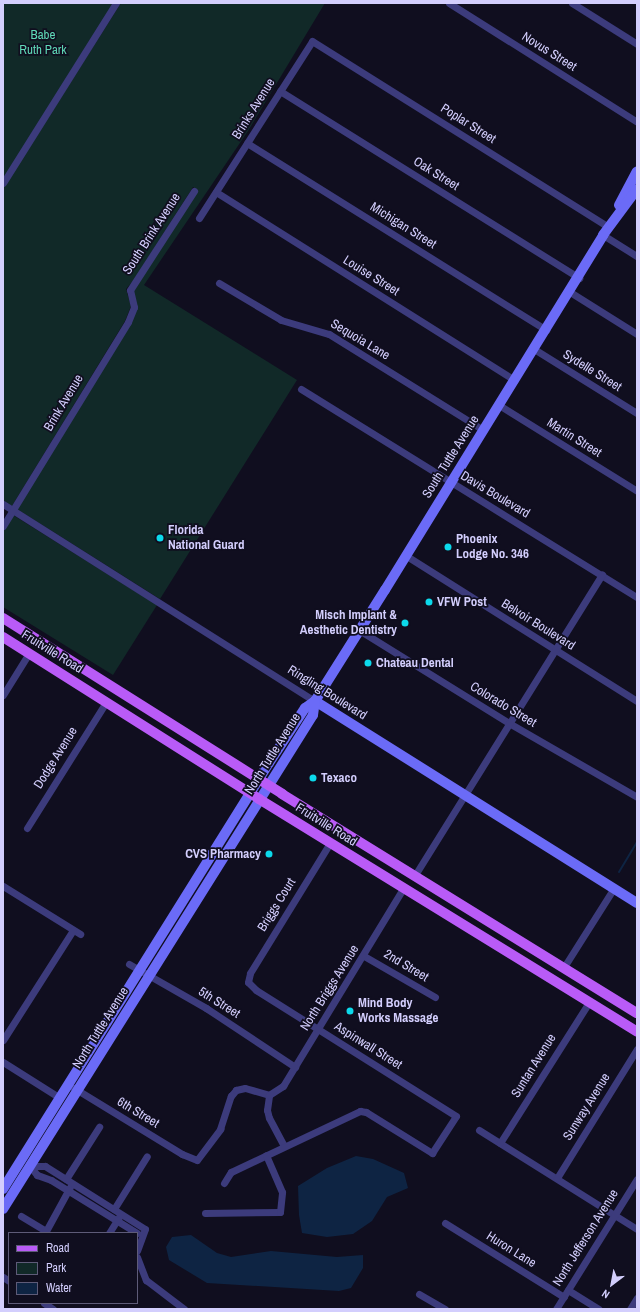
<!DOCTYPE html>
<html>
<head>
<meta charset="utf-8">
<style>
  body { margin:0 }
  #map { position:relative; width:640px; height:1312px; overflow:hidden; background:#100e1f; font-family:"Archivo Narrow",sans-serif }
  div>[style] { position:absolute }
  .green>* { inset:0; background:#112928 }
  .water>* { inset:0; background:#0e2443 }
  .stream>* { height:2px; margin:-1px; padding:0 1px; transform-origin:1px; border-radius:1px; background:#0e2443 }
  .street>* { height:7px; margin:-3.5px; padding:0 3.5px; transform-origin:3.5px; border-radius:3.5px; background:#3c3b7c }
  .secondary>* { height:10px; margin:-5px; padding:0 5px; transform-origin:5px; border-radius:5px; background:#6b6bf7 }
  .primary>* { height:10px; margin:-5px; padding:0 5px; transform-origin:5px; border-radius:5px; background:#b95bf7 }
  .dots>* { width:11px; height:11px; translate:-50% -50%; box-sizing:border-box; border:2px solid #100e1f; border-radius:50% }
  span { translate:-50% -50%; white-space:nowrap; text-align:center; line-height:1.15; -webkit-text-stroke:3.5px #100e1f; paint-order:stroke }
  .park-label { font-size:13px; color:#5fd8b7 }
  .street-label { font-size:13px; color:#d3cefd }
  .poi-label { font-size:13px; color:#d3cefd; font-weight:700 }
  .left { translate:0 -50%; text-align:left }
  .right { translate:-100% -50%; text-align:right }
  .frame { position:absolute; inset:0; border:4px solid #d3cefd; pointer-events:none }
  .legend { position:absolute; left:8px; top:1232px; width:130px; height:72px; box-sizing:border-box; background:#100e1f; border:1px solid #5e5b78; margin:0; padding:5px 7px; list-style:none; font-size:12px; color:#d3cefd }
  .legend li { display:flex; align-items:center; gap:8px; height:20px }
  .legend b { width:20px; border:1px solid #5e5b78 }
  .north { position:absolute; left:592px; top:1264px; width:40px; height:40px; -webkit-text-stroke:3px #100e1f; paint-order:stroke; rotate:212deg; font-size:11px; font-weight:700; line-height:16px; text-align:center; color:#d3cefd }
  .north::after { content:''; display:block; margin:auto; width:14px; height:18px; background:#d3cefd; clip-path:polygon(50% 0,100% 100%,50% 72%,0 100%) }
</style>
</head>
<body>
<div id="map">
  <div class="green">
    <i style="clip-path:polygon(3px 3px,116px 3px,3px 183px)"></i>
    <i style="clip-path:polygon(121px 3px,325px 3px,248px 131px,144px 285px,297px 380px,160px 599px,17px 509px,131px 323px,137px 306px,133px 290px,198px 190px,193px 187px,133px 281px,126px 289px,131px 306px,125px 321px,12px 506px,3px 500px,3px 189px)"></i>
    <i style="clip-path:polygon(13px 515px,157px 605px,113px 675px,3px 607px,3px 531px)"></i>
  </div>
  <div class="water">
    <i style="clip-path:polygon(356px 1156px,373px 1159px,404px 1173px,408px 1188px,387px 1197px,372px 1221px,353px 1234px,327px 1237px,302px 1233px,299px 1215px,298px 1186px,327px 1168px)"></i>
    <i style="clip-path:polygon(191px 1235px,217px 1253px,231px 1257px,271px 1251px,337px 1257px,363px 1255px,363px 1268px,351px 1288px,339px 1291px,207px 1283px,169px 1260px,166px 1247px,172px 1237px)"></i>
  </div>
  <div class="stream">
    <i style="left:619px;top:872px;width:35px;rotate:-59deg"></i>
  </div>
  <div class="street">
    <i style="left:449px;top:3px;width:222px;rotate:32.3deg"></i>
    <i style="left:572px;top:3px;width:77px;rotate:32.2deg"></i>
    <i style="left:280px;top:91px;width:353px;rotate:32deg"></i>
    <i style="left:247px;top:143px;width:353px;rotate:32deg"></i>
    <i style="left:3px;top:183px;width:213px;rotate:-57.9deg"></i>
    <i style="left:216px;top:192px;width:353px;rotate:32.2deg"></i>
    <i style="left:199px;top:218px;width:210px;rotate:-57.4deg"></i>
    <i style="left:312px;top:41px;width:350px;rotate:32.1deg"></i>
    <i style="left:603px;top:235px;width:40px;rotate:32deg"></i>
    <i style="left:219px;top:283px;width:72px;rotate:30.8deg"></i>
    <i style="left:281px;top:320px;width:50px;rotate:16.3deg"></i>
    <i style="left:329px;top:334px;width:181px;rotate:31.9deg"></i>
    <i style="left:570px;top:292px;width:79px;rotate:32.1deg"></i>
    <i style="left:534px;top:349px;width:121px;rotate:31.9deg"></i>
    <i style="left:301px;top:389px;width:395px;rotate:31.8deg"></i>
    <i style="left:499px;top:405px;width:163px;rotate:31.9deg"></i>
    <i style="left:3px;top:504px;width:369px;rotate:32.3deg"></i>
    <i style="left:3px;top:526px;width:239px;rotate:-58.5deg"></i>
    <i style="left:128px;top:322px;width:16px;rotate:-68deg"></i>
    <i style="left:134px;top:307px;width:17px;rotate:-103deg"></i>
    <i style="left:130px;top:290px;width:118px;rotate:-57.1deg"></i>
    <i style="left:405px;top:555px;width:274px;rotate:32.2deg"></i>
    <i style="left:359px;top:630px;width:176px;rotate:31.8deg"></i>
    <i style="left:509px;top:723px;width:148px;rotate:30deg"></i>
    <i style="left:3px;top:695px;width:49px;rotate:-58.2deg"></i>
    <i style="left:27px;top:828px;width:149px;rotate:-57.9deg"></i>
    <i style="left:415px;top:875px;width:354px;rotate:-58.1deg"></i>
    <i style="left:3px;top:886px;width:91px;rotate:31.9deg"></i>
    <i style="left:364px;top:956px;width:82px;rotate:30deg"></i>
    <i style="left:129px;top:964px;width:89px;rotate:29.7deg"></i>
    <i style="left:206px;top:1008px;width:107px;rotate:33.5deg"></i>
    <i style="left:564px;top:967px;width:93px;rotate:-57.7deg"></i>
    <i style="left:3px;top:1040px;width:130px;rotate:-57.5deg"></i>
    <i style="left:3px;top:1062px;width:67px;rotate:32.3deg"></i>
    <i style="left:74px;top:1088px;width:127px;rotate:31.4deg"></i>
    <i style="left:182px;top:1154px;width:16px;rotate:22deg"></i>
    <i style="left:197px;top:1160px;width:39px;rotate:-53deg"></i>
    <i style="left:220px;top:1129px;width:35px;rotate:-72deg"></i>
    <i style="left:231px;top:1096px;width:8px;rotate:-50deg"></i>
    <i style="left:236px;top:1090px;width:9px;rotate:-13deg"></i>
    <i style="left:245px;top:1088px;width:25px;rotate:16deg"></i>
    <i style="left:479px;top:1130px;width:186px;rotate:32.1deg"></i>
    <i style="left:500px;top:1143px;width:167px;rotate:-57.7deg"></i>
    <i style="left:284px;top:1146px;width:32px;rotate:-118deg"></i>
    <i style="left:269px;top:1118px;width:8px;rotate:-104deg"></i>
    <i style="left:267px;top:1110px;width:15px;rotate:-82deg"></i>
    <i style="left:269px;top:1095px;width:17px;rotate:-33deg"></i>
    <i style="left:283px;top:1086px;width:233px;rotate:-58.7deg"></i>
    <i style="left:557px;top:1178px;width:152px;rotate:-58.2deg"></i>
    <i style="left:66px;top:1179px;width:62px;rotate:-57.6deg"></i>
    <i style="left:224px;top:1183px;width:13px;rotate:-58deg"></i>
    <i style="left:231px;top:1172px;width:143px;rotate:-25.3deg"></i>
    <i style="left:360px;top:1111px;width:6px;rotate:9deg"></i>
    <i style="left:366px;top:1112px;width:78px;rotate:31.8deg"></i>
    <i style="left:432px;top:1153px;width:44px;rotate:-57deg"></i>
    <i style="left:456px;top:1116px;width:236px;rotate:-147.8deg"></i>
    <i style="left:256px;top:990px;width:11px;rotate:-135deg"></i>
    <i style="left:248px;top:982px;width:9px;rotate:-77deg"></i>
    <i style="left:250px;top:973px;width:153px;rotate:-58.4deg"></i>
    <i style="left:114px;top:1209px;width:62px;rotate:-58.1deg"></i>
    <i style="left:205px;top:1213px;width:75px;rotate:-0.8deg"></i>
    <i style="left:280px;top:1212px;width:20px;rotate:-84deg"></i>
    <i style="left:282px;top:1192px;width:40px;rotate:-113.4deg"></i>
    <i style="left:21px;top:1216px;width:29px;rotate:31deg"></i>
    <i style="left:46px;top:1231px;width:50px;rotate:-61.4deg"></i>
    <i style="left:445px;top:1223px;width:140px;rotate:31.9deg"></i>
    <i style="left:109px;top:1233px;width:19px;rotate:-58deg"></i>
    <i style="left:137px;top:1233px;width:101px;rotate:-148.4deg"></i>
    <i style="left:51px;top:1180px;width:15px;rotate:-160deg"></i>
    <i style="left:37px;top:1175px;width:11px;rotate:-128deg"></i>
    <i style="left:30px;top:1166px;width:15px"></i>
    <i style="left:45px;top:1166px;width:118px;rotate:32.2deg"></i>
    <i style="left:145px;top:1229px;width:23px;rotate:110deg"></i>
    <i style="left:137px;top:1257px;width:25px;rotate:69deg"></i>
    <i style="left:146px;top:1280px;width:48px;rotate:37.3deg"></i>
    <i style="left:3px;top:1277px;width:7px;rotate:34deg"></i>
    <i style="left:568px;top:1290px;width:36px;rotate:32deg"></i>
    <i style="left:419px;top:1294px;width:30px;rotate:30deg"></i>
    <i style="left:44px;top:1303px;width:11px;rotate:34deg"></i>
    <i style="left:556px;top:1309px;width:153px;rotate:-58.1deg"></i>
    <i style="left:630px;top:1309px;width:13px;rotate:-58deg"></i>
  </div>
  <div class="secondary">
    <i style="left:619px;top:205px;width:38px;rotate:-62deg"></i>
    <i style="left:315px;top:701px;width:380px;rotate:32.1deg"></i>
    <i style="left:3px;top:1189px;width:502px;rotate:-58.02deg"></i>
    <i style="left:269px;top:763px;width:66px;rotate:-56.8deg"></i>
    <i style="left:305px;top:708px;width:12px;rotate:-35deg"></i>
    <i style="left:315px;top:701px;width:131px;rotate:-57.8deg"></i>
    <i style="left:385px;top:590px;width:417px;rotate:-58.4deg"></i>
    <i style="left:603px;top:235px;width:57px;rotate:-53.5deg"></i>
    <i style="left:3px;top:1209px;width:583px;rotate:-57.89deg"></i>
    <i style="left:313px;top:715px;width:14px;rotate:-82deg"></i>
  </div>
  <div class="primary">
    <i style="left:3px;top:618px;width:330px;rotate:32.2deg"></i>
    <i style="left:282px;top:794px;width:417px;rotate:31.7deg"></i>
    <i style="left:3px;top:637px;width:303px;rotate:32.3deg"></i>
    <i style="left:259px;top:799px;width:444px;rotate:31.6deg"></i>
  </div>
  <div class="dots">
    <i style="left:160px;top:538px;background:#0cd9eb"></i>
    <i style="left:448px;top:547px;background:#0cd9eb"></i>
    <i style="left:429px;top:602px;background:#0cd9eb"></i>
    <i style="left:405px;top:623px;background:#0cd9eb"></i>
    <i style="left:368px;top:663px;background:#0cd9eb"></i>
    <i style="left:313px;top:778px;background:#0cd9eb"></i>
    <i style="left:269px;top:854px;background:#0cd9eb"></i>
    <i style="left:350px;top:1011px;background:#0cd9eb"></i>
  </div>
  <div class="park-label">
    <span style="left:43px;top:43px">Babe<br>Ruth Park</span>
  </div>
  <div class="street-label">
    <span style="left:549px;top:52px;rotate:32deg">Novus Street</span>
    <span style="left:254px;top:109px;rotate:-58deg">Brinks Avenue</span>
    <span style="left:468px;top:124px;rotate:32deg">Poplar Street</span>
    <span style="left:436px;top:174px;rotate:32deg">Oak Street</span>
    <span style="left:403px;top:226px;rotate:32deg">Michigan Street</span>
    <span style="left:152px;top:234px;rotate:-57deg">South Brink Avenue</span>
    <span style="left:371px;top:276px;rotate:32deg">Louise Street</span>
    <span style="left:360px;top:340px;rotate:31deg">Sequoia Lane</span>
    <span style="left:592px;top:371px;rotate:32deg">Sydelle Street</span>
    <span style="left:64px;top:403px;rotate:-59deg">Brink Avenue</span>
    <span style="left:574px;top:438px;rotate:32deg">Martin Street</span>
    <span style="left:451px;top:457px;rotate:-58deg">South Tuttle Avenue</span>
    <span style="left:495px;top:495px;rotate:31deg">Davis Boulevard</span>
    <span style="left:538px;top:625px;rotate:32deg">Belvoir Boulevard</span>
    <span style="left:52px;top:652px;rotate:32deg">Fruitville Road</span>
    <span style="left:327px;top:693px;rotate:32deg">Ringling Boulevard</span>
    <span style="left:503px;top:705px;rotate:31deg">Colorado Street</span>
    <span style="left:273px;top:754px;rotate:-58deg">North Tuttle Avenue</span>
    <span style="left:56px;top:758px;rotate:-58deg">Dodge Avenue</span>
    <span style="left:326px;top:825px;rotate:32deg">Fruitville Road</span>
    <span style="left:277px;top:905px;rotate:-58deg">Briggs Court</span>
    <span style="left:406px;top:966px;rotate:31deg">2nd Street</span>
    <span style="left:330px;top:988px;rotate:-58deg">North Briggs Avenue</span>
    <span style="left:219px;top:1003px;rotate:32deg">5th Street</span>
    <span style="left:101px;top:1028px;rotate:-58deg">North Tuttle Avenue</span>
    <span style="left:368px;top:1046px;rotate:32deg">Aspinwall Street</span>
    <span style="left:534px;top:1066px;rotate:-58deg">Suntan Avenue</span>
    <span style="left:587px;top:1107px;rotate:-58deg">Sunway Avenue</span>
    <span style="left:138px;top:1113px;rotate:31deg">6th Street</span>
    <span style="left:586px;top:1238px;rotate:-58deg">North Jefferson Avenue</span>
    <span style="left:511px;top:1250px;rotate:32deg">Huron Lane</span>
  </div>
  <div class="poi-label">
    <span class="left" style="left:168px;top:538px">Florida<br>National Guard</span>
    <span class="left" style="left:456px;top:547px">Phoenix<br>Lodge No. 346</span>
    <span class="left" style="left:437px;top:602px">VFW Post</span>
    <span class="right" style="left:397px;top:623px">Misch Implant &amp;<br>Aesthetic Dentistry</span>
    <span class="left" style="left:376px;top:663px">Chateau Dental</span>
    <span class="left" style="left:321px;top:778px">Texaco</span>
    <span class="right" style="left:261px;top:854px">CVS Pharmacy</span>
    <span class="left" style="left:358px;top:1011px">Mind Body<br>Works Massage</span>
  </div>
  <div class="frame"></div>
  <ul class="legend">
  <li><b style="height:5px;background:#b95bf7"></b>Road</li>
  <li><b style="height:11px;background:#112928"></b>Park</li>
  <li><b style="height:11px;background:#0e2443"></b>Water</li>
  </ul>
  <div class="north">N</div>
</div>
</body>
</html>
